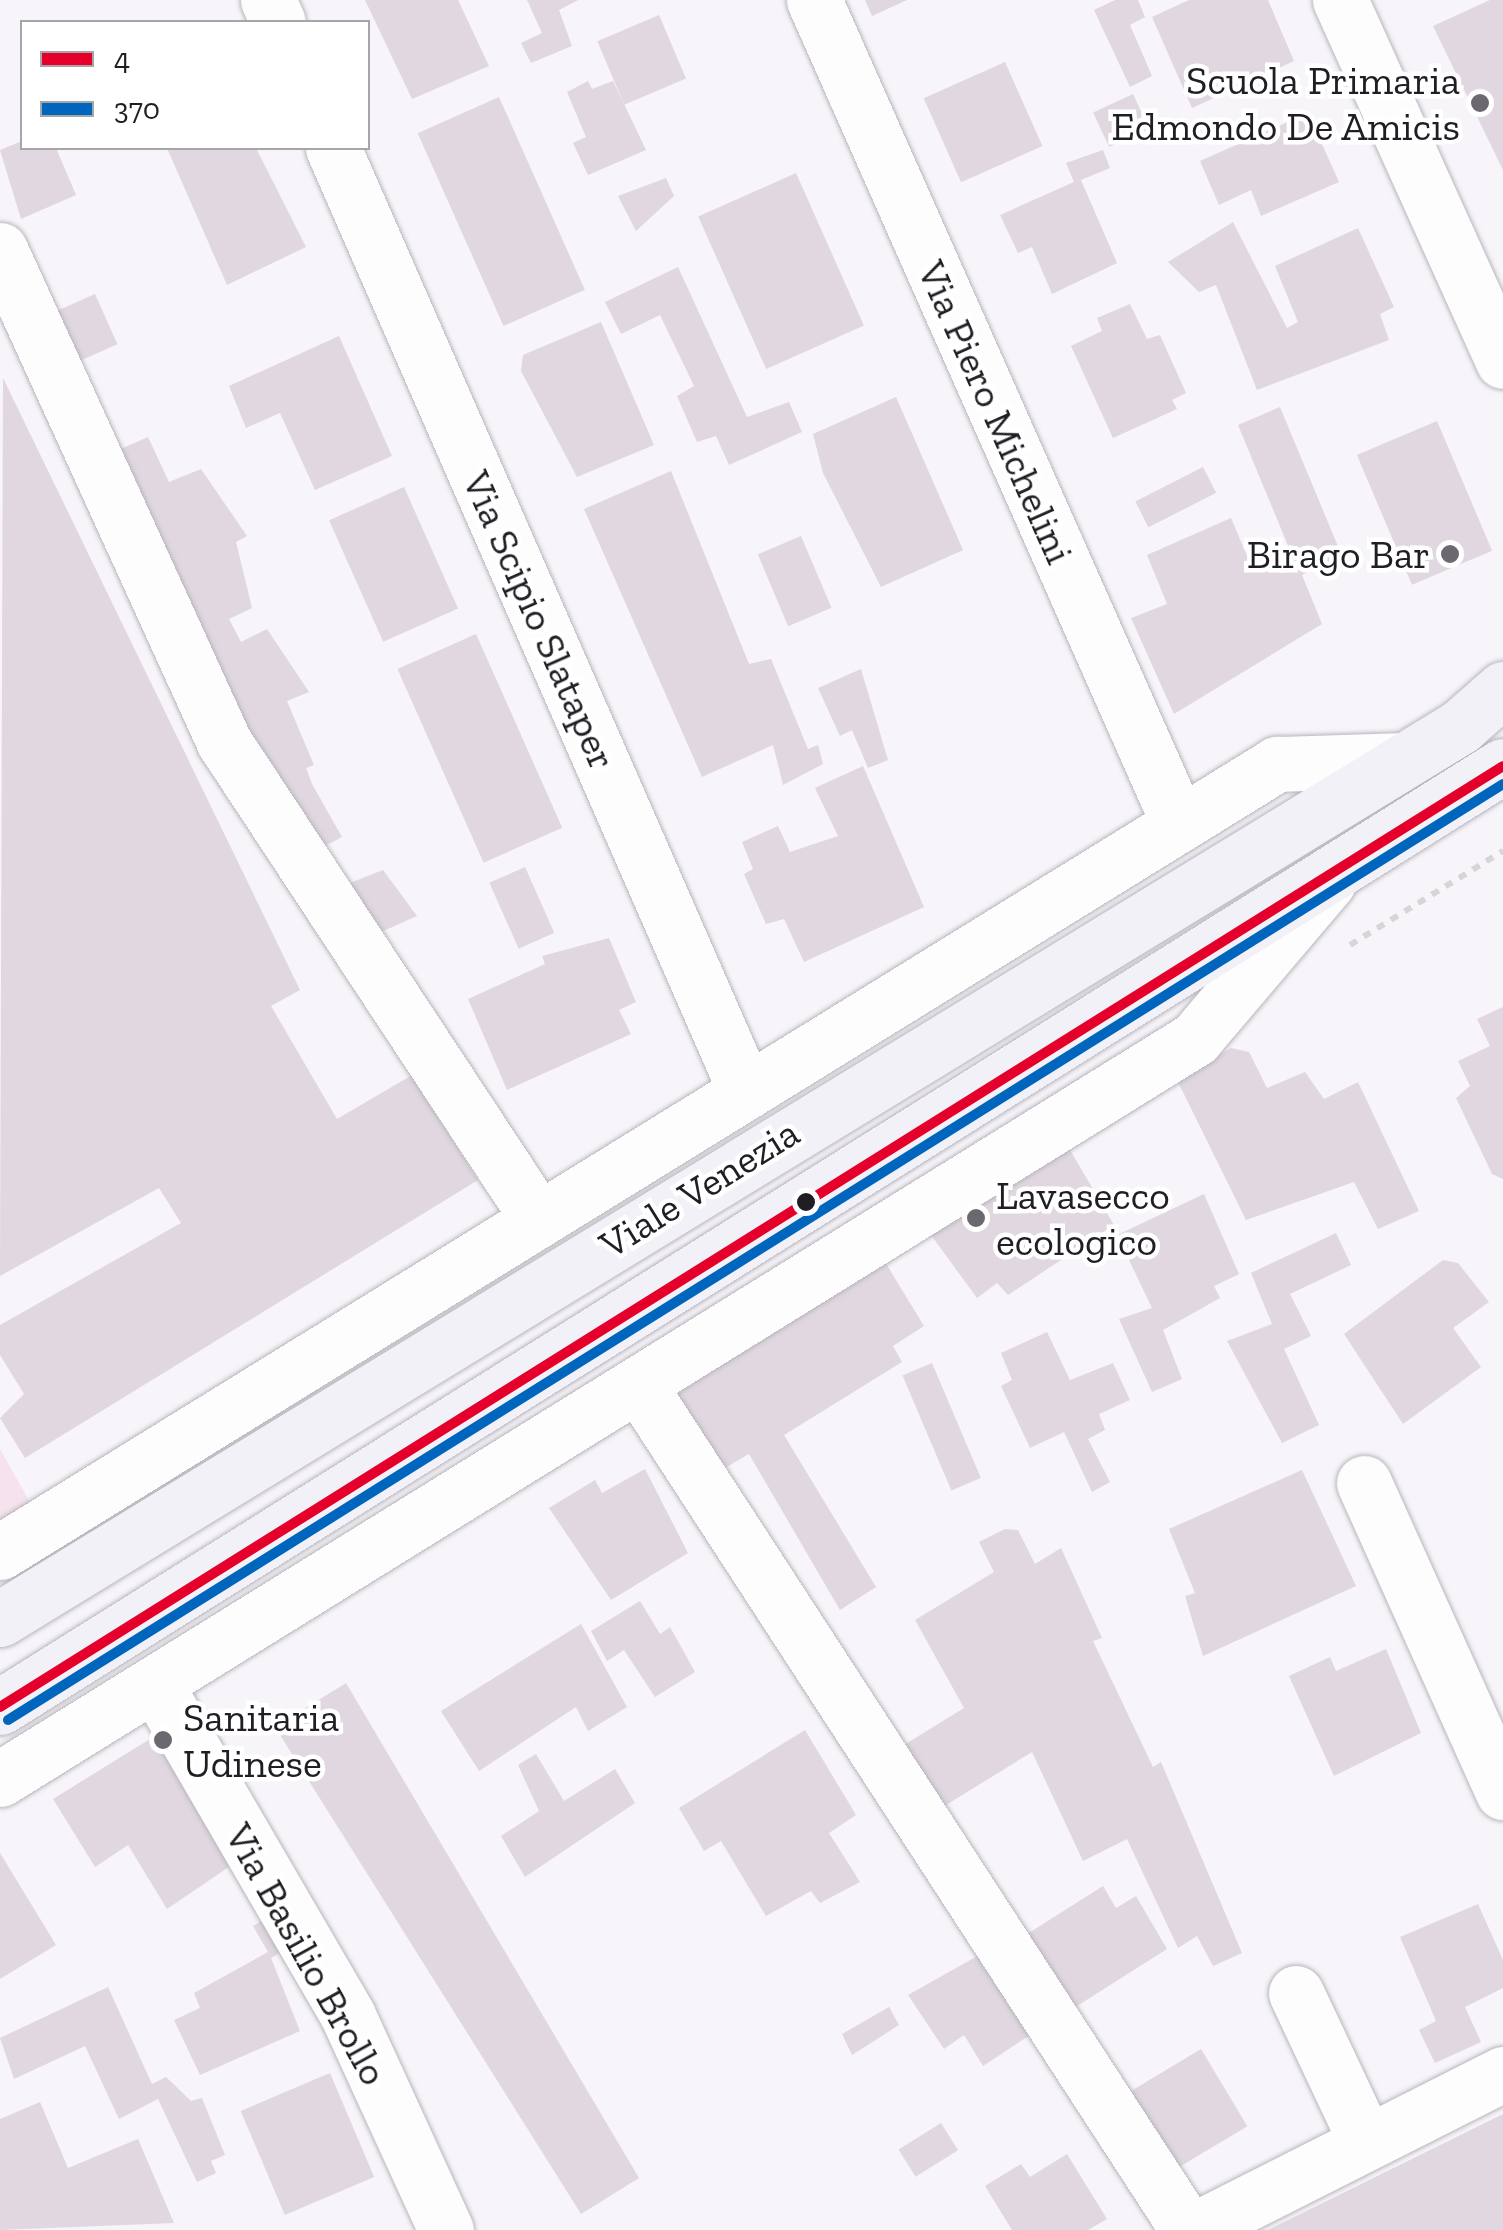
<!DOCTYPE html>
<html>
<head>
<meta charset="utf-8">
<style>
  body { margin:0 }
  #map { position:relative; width:1503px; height:2230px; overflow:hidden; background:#f7f4fa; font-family:"Zilla Slab",serif }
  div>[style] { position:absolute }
  .green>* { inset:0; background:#f5e2ec }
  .building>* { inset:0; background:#e0d7e0; transform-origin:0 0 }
  .path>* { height:6px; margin-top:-3px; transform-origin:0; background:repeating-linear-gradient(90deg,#d6d5d7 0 8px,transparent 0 16px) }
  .roads { filter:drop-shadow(0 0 2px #b8b5bb) drop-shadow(0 0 2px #b8b5bb) }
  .minor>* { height:55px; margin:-27.5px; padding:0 27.5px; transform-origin:27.5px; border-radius:27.5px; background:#fefdfe }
  .major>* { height:55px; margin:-27.5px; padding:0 27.5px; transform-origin:27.5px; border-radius:27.5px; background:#f2f1f7 }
  .bus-1>* { height:10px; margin:-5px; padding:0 5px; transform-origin:5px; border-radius:5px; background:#e4002b }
  .bus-2>* { height:10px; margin:-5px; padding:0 5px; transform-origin:5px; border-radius:5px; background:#0065bd }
  .dots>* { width:28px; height:28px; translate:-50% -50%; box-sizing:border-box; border:5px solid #fff; border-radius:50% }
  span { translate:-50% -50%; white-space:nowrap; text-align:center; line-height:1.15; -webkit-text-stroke:9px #fff; paint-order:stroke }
  .poi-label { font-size:40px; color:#211d24 }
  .right { translate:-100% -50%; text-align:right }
  .left { translate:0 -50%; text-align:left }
  .street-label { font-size:40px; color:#211d24 }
  .legend { position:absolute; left:20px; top:20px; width:350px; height:130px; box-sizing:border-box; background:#fff; border:2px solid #a6a5a7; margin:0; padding:12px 18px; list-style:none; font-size:30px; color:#211d24 }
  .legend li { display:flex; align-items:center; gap:20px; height:50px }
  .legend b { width:50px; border:2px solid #a6a5a7 }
</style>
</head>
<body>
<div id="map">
  <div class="green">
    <i style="clip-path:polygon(0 1449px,32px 1506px,5px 1522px,0 1518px)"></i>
  </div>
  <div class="building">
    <i style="clip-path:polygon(365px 0,458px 0,489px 66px,412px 99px)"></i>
    <i style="clip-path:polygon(527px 0,578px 0,559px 10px,572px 46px,531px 63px,521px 43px,542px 33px)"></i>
    <i style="clip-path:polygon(865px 0,907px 0,872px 16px)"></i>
    <i style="clip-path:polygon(1115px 0,1138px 0,1145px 17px,1130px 25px,1152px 76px,1130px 87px,1094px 10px)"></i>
    <i style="clip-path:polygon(1189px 0,1268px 0,1294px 61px,1192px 108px,1152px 17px)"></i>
    <i style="clip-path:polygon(1490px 0,1503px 0,1503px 170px,1433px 26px)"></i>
    <i style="left:659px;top:15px;width:69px;height:67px;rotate:67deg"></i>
    <i style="left:1005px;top:62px;width:92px;height:89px;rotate:66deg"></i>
    <i style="clip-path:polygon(588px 81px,592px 89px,613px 81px,646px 150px,588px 175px,573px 143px,586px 137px,567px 92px)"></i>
    <i style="left:1133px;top:94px;width:38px;height:44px;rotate:65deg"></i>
    <i style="left:499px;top:97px;width:211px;height:89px;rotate:66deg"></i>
    <i style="clip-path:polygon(1308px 113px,1339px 182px,1261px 216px,1251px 190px,1219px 205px,1200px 161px)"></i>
    <i style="clip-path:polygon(22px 141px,56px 148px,76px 195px,21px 219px,0 150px)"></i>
    <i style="clip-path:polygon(167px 148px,256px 148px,306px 247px,227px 285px)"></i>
    <i style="clip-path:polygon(1103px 150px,1110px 168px,1081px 180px,1117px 263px,1052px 294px,1032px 247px,1018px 253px,1000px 215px,1074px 182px,1066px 163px)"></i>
    <i style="left:796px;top:173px;width:167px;height:107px;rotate:66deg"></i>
    <i style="clip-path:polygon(666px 178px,674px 196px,636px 231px,618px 196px)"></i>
    <i style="clip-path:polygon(1233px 222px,1287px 328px,1298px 322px,1275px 266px,1358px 228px,1394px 307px,1380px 314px,1389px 340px,1257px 390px,1216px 285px,1199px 292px,1168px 262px)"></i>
    <i style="clip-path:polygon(678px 267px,747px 417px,789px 402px,802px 432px,729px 465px,716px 436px,697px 442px,677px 396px,694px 386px,660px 315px,621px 334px,605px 302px)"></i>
    <i style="left:95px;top:294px;width:55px;height:45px;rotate:66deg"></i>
    <i style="clip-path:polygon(1130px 304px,1147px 339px,1160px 335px,1186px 393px,1172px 400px,1177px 409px,1113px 438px,1071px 346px,1102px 331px,1097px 318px)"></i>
    <i style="clip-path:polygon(601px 322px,654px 445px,577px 477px,521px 371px,523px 355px)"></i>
    <i style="clip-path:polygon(339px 336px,392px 456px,315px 490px,280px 413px,246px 428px,229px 386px)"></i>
    <i style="clip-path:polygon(3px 378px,300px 990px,271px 1006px,337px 1119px,412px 1075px,478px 1180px,25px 1458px,0 1418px,24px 1394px,0 1355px,0 1325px,181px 1223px,159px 1188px,0 1276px)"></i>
    <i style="clip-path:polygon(896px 397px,963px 550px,881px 587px,823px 473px,813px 434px)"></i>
    <i style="clip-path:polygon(1280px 407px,1342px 556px,1302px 575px,1322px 624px,1174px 714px,1131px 618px,1167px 604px,1147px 555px,1231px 518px,1250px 563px,1289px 548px,1238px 425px)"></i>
    <i style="left:1437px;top:421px;width:141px;height:87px;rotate:67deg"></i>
    <i style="clip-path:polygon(148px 437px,169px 482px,201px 469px,247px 536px,236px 542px,252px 608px,229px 619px,241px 642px,267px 629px,309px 692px,287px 701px,314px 765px,306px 768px,312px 784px,342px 837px,325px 846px,239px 723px,109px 454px)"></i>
    <i style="left:1203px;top:467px;width:29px;height:76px;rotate:63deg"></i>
    <i style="clip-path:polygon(671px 471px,749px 664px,771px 659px,808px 749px,818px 745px,823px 764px,783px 785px,773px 745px,702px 777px,584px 509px)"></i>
    <i style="left:404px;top:487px;width:133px;height:82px;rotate:66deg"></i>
    <i style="left:801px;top:536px;width:78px;height:47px;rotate:67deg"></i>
    <i style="left:476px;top:634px;width:212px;height:86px;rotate:66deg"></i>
    <i style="clip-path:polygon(861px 669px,888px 760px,868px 768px,852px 730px,840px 736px,818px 688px)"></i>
    <i style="clip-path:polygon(863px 766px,924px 907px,804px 962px,784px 919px,766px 924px,744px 874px,753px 869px,742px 842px,778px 826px,790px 852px,838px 836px,815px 788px)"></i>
    <i style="left:525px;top:867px;width:72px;height:39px;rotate:66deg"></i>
    <i style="clip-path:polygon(383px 870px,417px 916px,381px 932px,350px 883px)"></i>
    <i style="clip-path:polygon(609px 938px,636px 1002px,619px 1010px,631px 1034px,507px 1090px,468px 999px,545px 964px,542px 956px)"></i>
    <i style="clip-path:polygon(1503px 1007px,1503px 1179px,1492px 1174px,1456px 1098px,1470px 1086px,1458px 1061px,1490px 1046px,1477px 1019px)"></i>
    <i style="clip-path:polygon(1231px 1048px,1249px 1052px,1267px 1088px,1305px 1072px,1324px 1099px,1358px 1082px,1419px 1211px,1378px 1229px,1354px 1182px,1246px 1220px,1177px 1080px)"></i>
    <i style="clip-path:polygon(1070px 1150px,1114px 1225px,1008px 1295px,997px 1283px,977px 1298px,931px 1235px)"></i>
    <i style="clip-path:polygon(1204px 1194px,1239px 1274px,1214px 1286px,1220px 1298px,1163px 1330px,1182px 1379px,1152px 1392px,1119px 1319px,1152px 1308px,1117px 1235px)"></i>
    <i style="clip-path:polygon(1336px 1233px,1351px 1265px,1290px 1294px,1311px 1336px,1284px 1349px,1319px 1425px,1282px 1443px,1227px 1341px,1272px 1324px,1251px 1273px)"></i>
    <i style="clip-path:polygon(1443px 1260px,1458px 1263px,1489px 1302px,1453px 1328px,1481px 1367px,1403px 1424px,1344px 1334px)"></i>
    <i style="clip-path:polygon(885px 1262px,924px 1326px,893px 1346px,902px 1362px,784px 1435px,876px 1587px,840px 1610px,749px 1454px,706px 1479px,659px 1401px)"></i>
    <i style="clip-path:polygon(1047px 1332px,1070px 1380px,1113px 1363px,1130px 1400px,1099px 1414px,1105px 1430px,1088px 1439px,1110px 1482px,1092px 1492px,1064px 1432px,1030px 1448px,1001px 1386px,1012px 1380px,1001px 1353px)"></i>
    <i style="left:932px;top:1363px;width:125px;height:32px;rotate:67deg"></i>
    <i style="clip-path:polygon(645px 1469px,688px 1553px,611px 1600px,549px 1508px,595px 1480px,602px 1493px)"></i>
    <i style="clip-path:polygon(1302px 1470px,1356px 1586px,1203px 1656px,1185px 1596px,1195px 1593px,1169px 1529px)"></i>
    <i style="clip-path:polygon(1005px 1529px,1018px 1530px,1035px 1564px,1061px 1548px,1102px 1638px,1093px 1641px,1153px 1767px,1161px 1762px,1242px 1953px,1213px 1966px,1197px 1936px,1178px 1948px,1127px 1839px,1083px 1861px,1032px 1752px,938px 1810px,899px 1748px,964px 1708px,915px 1620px,994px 1572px,979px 1542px)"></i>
    <i style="clip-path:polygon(640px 1601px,660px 1634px,670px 1627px,695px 1672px,655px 1697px,624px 1650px,607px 1661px,591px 1631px)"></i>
    <i style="clip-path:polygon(581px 1624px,627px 1707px,588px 1731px,576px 1707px,479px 1771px,441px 1711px)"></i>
    <i style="clip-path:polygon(1386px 1649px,1421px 1733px,1334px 1776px,1289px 1676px,1330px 1657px,1336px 1671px)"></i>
    <i style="clip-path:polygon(346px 1683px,639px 2178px,581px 2214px,275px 1727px)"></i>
    <i style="clip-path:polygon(166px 1729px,239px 1860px,167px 1909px,128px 1845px,95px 1867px,53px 1799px)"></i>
    <i style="clip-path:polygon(805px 1730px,856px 1815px,829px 1833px,860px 1882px,820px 1903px,811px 1891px,766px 1916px,721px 1841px,704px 1851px,679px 1808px)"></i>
    <i style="clip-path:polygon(536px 1754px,564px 1801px,615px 1769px,635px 1803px,525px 1877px,501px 1836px,539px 1811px,518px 1765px)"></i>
    <i style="clip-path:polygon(0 1853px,56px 1945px,0 1979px)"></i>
    <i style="clip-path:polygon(1103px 1886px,1116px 1908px,1136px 1896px,1167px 1949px,1066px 2013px,1021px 1938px)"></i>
    <i style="clip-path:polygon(1478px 1904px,1503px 1960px,1503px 1988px,1465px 2007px,1481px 2042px,1435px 2063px,1419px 2030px,1436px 2021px,1400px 1937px)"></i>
    <i style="clip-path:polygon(272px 1915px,289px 1948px,271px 1958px,300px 2031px,200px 2075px,174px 2020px,200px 2008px,194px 1993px,268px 1952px,253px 1926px)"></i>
    <i style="clip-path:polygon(981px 1954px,1030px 2035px,983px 2066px,964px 2035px,944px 2049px,908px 1995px)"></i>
    <i style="clip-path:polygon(108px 1987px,152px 2084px,166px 2077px,191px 2101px,202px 2098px,225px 2155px,211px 2161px,216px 2173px,197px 2182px,158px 2099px,119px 2119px,85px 2046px,14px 2079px,0 2038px)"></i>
    <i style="clip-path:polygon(889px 2007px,899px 2025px,852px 2055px,842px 2034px)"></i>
    <i style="left:1201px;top:2049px;width:90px;height:98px;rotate:59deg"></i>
    <i style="left:330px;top:2073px;width:113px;height:97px;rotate:67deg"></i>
    <i style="clip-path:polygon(40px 2102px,68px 2168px,138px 2139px,174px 2223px,0 2230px,0 2119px)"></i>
    <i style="clip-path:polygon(1503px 2114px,1503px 2230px,1268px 2230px)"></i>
    <i style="left:941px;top:2123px;width:32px;height:50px;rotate:58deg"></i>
    <i style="clip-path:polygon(1067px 2154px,1107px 2219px,1088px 2230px,1012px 2230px,985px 2186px,1021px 2164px,1030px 2177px)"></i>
  </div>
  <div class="path">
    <i style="left:1350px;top:945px;width:180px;rotate:-31.6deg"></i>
  </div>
  <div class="roads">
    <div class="minor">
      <i style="left:268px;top:0;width:24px;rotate:66deg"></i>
      <i style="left:814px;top:0;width:901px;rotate:66.11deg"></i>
      <i style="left:1340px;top:0;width:396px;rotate:65.7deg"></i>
      <i style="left:333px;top:148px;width:1030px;rotate:66.37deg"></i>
      <i style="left:0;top:250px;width:541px;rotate:65.52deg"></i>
      <i style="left:224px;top:742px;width:572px;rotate:56.62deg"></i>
      <i style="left:638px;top:1384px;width:1009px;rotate:56.97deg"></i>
      <i style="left:1364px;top:1483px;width:339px;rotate:65.8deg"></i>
      <i style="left:0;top:1552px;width:1501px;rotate:-31.68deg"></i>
      <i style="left:1277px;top:764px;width:124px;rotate:-1.8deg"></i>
      <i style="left:155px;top:1684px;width:384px;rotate:59.8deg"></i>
      <i style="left:348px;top:2016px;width:235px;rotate:65.4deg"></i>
      <i style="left:0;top:1779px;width:1406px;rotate:-31.77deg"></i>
      <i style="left:1195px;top:1039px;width:206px;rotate:-49.7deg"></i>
      <i style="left:1296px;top:1993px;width:165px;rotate:64.8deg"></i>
      <i style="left:1194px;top:2230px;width:346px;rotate:-26.8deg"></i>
    </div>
    <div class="major">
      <i style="left:0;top:1619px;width:1712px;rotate:-31.43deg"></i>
      <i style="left:1461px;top:726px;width:56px;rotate:-41.4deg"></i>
      <i style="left:0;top:1707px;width:1773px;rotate:-32.05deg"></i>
    </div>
  </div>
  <div class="bus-1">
    <i style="left:0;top:1707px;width:1773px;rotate:-32.05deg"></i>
  </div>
  <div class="bus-2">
    <i style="left:8px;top:1720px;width:1764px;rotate:-32.05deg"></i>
  </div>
  <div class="dots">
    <i style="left:1480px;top:103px;background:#6c686f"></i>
    <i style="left:1450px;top:554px;background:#6c686f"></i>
    <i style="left:806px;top:1202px;background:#211d24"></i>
    <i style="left:976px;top:1218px;background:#6c686f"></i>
    <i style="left:163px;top:1740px;background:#6c686f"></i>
  </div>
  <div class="poi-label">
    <span class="right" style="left:1460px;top:103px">Scuola Primaria<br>Edmondo De Amicis</span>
    <span class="right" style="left:1430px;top:554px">Birago Bar</span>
    <span class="left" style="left:996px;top:1218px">Lavasecco<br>ecologico</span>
    <span class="left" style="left:183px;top:1740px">Sanitaria<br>Udinese</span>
  </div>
  <div class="street-label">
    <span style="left:996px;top:412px;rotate:66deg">Via Piero Michelini</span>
    <span style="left:540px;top:620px;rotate:66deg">Via Scipio Slataper</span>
    <span style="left:699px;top:1188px;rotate:-32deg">Viale Venezia</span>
    <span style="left:307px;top:1954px;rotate:61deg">Via Basilio Brollo</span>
  </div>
  <ul class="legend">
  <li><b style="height:12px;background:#e4002b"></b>4</li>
  <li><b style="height:12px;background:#0065bd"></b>370</li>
  </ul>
</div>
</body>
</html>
